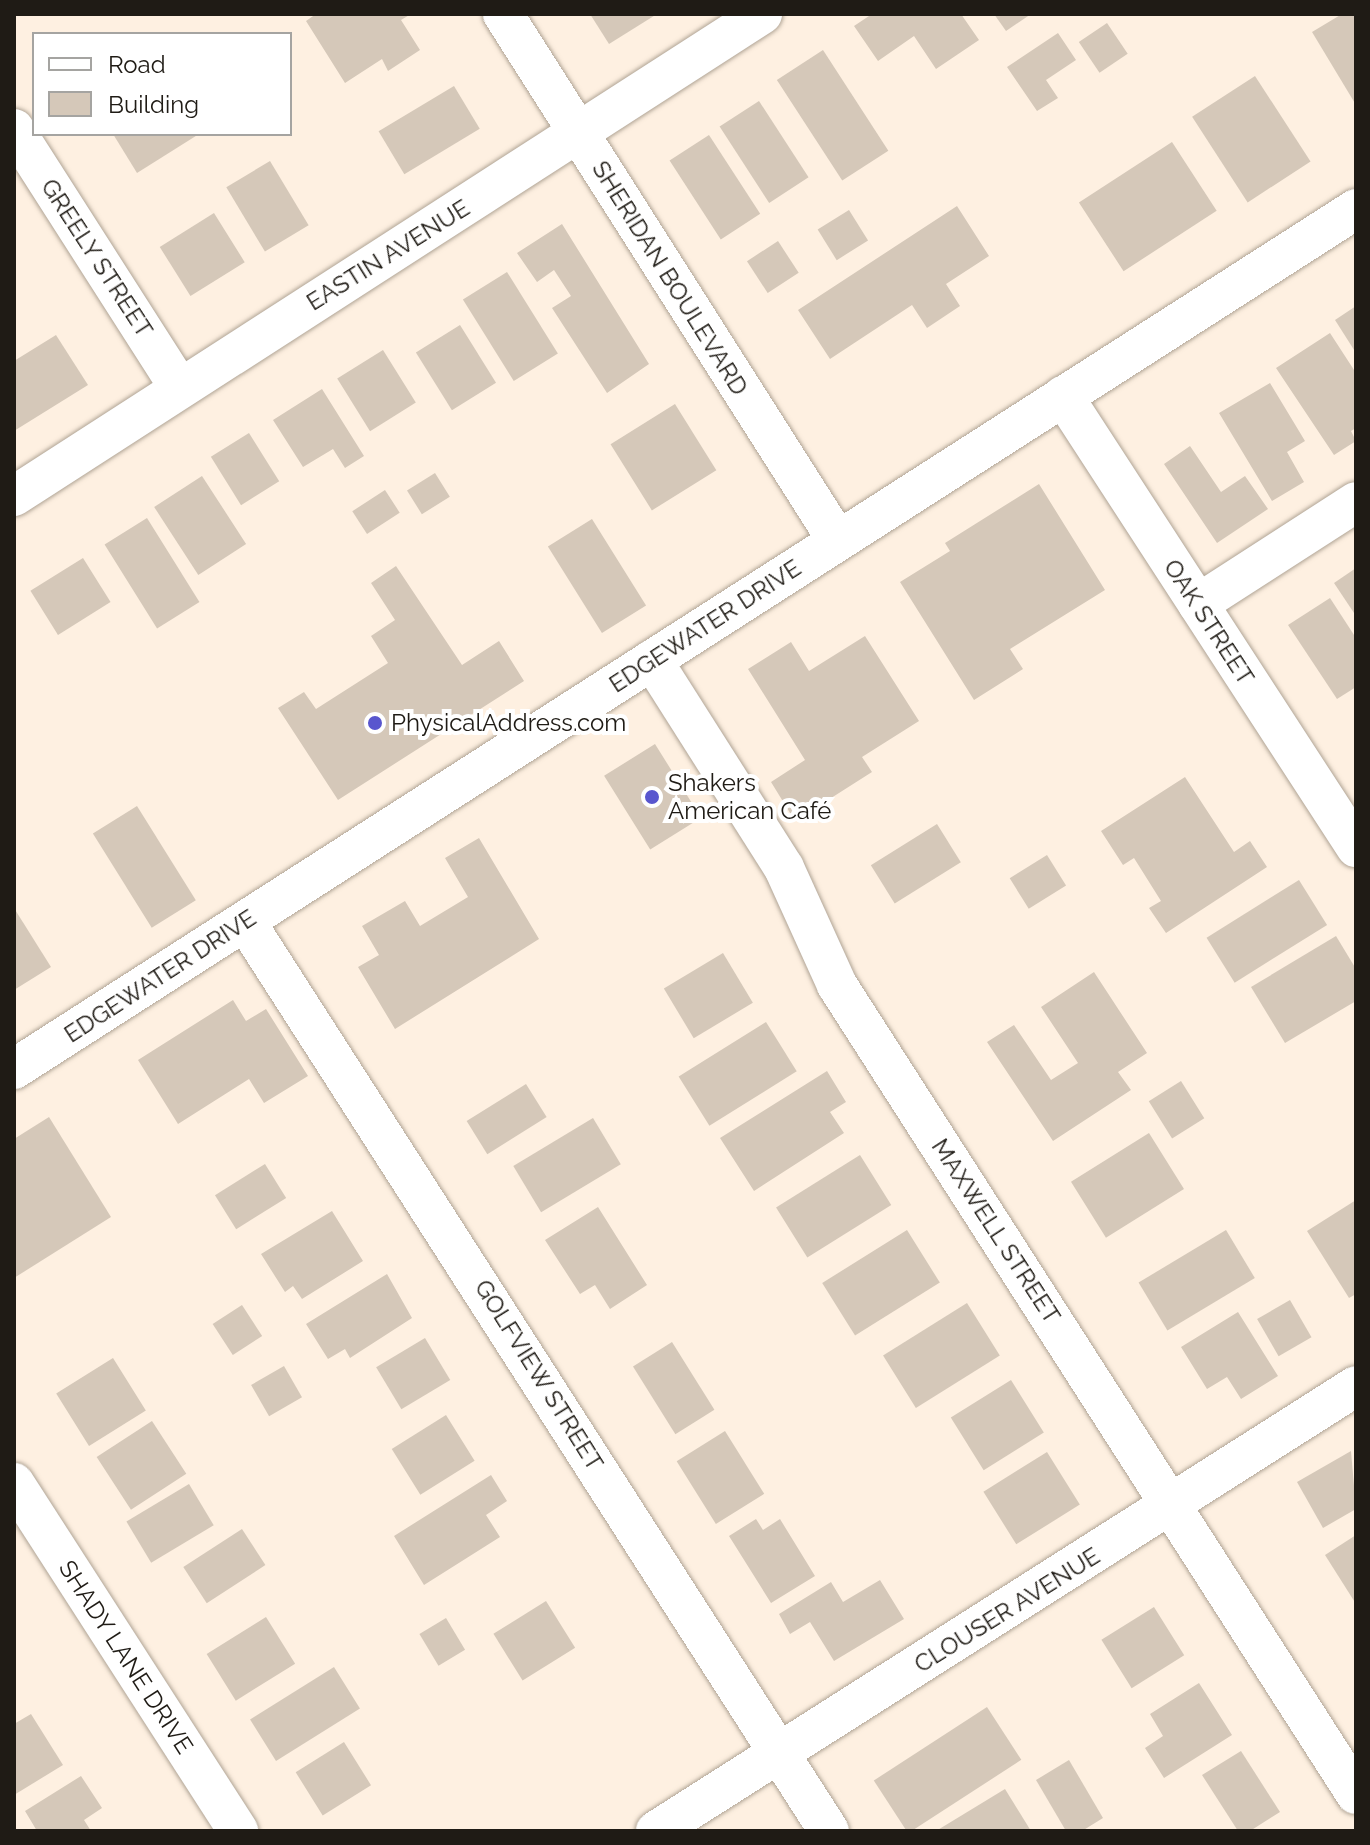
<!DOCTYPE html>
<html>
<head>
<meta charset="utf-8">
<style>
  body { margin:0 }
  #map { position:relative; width:1370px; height:1845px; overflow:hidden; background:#fef0e1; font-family:Raleway,sans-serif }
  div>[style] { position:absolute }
  .building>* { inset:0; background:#d5c8b9; transform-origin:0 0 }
  .roads { filter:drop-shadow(0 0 2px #b0a495) drop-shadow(0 0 2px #b0a495) }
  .minor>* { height:40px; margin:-20px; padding:0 20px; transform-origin:20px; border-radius:20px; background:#fff }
  .dots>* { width:22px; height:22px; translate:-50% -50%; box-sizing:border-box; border:4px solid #fff; border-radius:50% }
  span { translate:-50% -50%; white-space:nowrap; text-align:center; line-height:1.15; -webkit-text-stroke:8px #fff; paint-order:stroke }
  .street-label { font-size:24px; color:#1f1b15 }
  .poi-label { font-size:24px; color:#1f1b15 }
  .left { translate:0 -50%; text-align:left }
  .frame { position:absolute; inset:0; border:16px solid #1f1b15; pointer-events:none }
  .legend { position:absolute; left:32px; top:32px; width:260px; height:104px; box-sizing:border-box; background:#fff; border:2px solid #a5a4a1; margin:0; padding:10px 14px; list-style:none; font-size:24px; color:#1f1b15 }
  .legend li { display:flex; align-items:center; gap:16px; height:40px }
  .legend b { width:40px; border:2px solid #a5a4a1 }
</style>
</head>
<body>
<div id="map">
  <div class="building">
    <i style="clip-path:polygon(316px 14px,411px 14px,401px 20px,420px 50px,388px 71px,382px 59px,345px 83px,306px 21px)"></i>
    <i style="clip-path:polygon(590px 14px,657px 14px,609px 44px)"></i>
    <i style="clip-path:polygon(872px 14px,961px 14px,979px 40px,936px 69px,914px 36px,878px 61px,854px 26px)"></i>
    <i style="clip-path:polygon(994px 14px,1031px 14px,1006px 31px)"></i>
    <i style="clip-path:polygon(1342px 14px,1356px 14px,1356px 105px,1312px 32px)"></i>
    <i style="left:1107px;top:23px;width:37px;height:34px;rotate:56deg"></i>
    <i style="clip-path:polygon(1058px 33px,1076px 60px,1046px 80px,1058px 98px,1037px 111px,1007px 67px)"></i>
    <i style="left:823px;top:50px;width:120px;height:55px;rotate:57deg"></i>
    <i style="left:1255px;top:76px;width:102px;height:75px;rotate:57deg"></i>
    <i style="left:454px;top:86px;width:50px;height:88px;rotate:59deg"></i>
    <i style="left:759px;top:101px;width:91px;height:47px;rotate:57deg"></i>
    <i style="clip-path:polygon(113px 134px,199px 134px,137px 173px)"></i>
    <i style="left:709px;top:135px;width:94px;height:47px;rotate:57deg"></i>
    <i style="left:1172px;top:142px;width:82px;height:111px;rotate:57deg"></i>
    <i style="left:270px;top:161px;width:75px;height:51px;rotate:59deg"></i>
    <i style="clip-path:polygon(957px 206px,989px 256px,946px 284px,960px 306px,927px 328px,912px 305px,830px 359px,798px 310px)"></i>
    <i style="left:849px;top:210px;width:36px;height:37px;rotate:58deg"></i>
    <i style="left:214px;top:213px;width:58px;height:64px;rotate:58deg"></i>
    <i style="clip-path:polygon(562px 224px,649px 364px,607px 393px,552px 308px,571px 296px,554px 270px,537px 282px,517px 253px)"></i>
    <i style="left:778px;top:241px;width:38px;height:37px;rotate:57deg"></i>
    <i style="left:507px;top:272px;width:96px;height:52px;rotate:58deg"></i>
    <i style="clip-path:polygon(1356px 306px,1356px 353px,1335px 320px)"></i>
    <i style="left:460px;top:325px;width:68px;height:52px;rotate:58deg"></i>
    <i style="clip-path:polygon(1330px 333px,1356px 373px,1356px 428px,1351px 431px,1356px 441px,1334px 455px,1276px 368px)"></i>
    <i style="clip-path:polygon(56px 335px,88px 385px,14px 431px,14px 361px)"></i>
    <i style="left:383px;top:350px;width:62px;height:54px;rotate:58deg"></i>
    <i style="clip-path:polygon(1270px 383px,1305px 441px,1287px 452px,1304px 482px,1272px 501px,1219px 413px)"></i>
    <i style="clip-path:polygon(322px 389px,364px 456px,345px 468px,333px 449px,303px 467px,273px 420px)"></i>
    <i style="left:675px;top:404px;width:78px;height:76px;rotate:58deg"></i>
    <i style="left:249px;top:433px;width:57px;height:45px;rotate:58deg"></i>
    <i style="clip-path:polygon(1190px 446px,1221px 492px,1245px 476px,1268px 509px,1217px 543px,1164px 464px)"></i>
    <i style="left:435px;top:473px;width:28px;height:33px;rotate:58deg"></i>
    <i style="left:202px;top:476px;width:81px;height:57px;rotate:57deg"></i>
    <i style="clip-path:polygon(1039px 484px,1105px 590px,1010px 649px,1023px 669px,974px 700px,900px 582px,950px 551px,945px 543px)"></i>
    <i style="left:385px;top:490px;width:27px;height:39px;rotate:57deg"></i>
    <i style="left:147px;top:518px;width:99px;height:50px;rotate:58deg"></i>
    <i style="left:592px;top:519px;width:102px;height:52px;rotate:58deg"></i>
    <i style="left:83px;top:558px;width:52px;height:62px;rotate:58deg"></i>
    <i style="clip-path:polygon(396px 566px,462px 665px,499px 641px,524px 681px,338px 800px,278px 708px,304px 692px,316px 709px,388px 663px,371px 636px,395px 620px,371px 583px)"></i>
    <i style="clip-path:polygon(1356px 568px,1356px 616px,1334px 583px)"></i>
    <i style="clip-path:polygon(1330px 598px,1356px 638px,1356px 687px,1337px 699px,1288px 625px)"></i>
    <i style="clip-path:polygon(865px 636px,919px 721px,862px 757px,872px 772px,795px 821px,771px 782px,805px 760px,748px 669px,791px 642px,809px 671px)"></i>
    <i style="left:655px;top:744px;width:87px;height:60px;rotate:58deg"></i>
    <i style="clip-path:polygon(1185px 777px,1234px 852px,1250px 841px,1267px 867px,1166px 933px,1149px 908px,1161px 901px,1134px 858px,1123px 865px,1101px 831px)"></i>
    <i style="left:137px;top:806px;width:111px;height:52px;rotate:58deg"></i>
    <i style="left:937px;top:824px;width:45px;height:78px;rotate:58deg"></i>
    <i style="clip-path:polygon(479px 838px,539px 939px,395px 1029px,358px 967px,379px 955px,362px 926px,405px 901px,420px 926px,468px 897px,445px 858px)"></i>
    <i style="left:1047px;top:855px;width:36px;height:44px;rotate:58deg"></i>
    <i style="left:1299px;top:880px;width:53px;height:109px;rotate:58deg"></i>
    <i style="clip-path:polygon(14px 908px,51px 967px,14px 990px)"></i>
    <i style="clip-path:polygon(1336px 936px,1356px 969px,1356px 1001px,1285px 1043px,1251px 987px)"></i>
    <i style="left:723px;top:953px;width:58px;height:69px;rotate:59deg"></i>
    <i style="clip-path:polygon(1094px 972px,1147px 1053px,1118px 1072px,1131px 1090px,1053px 1141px,987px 1042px,1014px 1025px,1051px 1080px,1078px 1063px,1041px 1007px)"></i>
    <i style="clip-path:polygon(233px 1000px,246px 1021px,266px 1009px,308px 1076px,264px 1103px,249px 1079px,178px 1124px,138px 1060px)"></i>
    <i style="left:766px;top:1022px;width:58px;height:103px;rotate:58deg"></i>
    <i style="clip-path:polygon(827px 1071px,846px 1102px,830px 1112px,844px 1133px,754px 1191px,720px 1138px)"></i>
    <i style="left:1181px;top:1081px;width:44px;height:38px;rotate:58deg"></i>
    <i style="left:526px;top:1084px;width:39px;height:70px;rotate:58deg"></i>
    <i style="clip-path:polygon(49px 1117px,111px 1217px,14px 1278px,14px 1139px)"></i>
    <i style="left:593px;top:1118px;width:54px;height:93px;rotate:59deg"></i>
    <i style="left:1149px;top:1133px;width:66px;height:92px;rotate:58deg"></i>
    <i style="left:860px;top:1155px;width:59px;height:99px;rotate:58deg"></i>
    <i style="left:265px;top:1164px;width:40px;height:59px;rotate:58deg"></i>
    <i style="clip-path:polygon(1356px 1200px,1356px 1294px,1349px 1298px,1307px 1231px)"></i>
    <i style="clip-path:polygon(598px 1207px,647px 1285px,610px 1309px,595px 1285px,580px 1294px,545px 1240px)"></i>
    <i style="clip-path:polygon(332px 1211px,363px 1261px,302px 1299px,293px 1286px,285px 1292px,261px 1254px)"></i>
    <i style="left:907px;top:1230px;width:62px;height:100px;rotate:58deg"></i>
    <i style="left:1226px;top:1230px;width:56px;height:102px;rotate:59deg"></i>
    <i style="clip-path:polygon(387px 1274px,412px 1318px,350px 1358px,345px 1349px,328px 1359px,306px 1324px)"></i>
    <i style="left:1290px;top:1300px;width:43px;height:38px;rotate:60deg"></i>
    <i style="left:967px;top:1303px;width:62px;height:99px;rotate:58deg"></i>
    <i style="left:242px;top:1305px;width:37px;height:35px;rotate:57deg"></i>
    <i style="clip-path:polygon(1238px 1312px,1278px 1376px,1241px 1399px,1227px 1377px,1207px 1389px,1181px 1347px)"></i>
    <i style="left:425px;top:1338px;width:49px;height:57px;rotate:59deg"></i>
    <i style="left:672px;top:1342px;width:80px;height:46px;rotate:58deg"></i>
    <i style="left:113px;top:1358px;width:62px;height:67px;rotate:58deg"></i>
    <i style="left:284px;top:1366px;width:36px;height:38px;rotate:60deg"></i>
    <i style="left:1011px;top:1380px;width:62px;height:71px;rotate:58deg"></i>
    <i style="left:446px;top:1415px;width:54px;height:64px;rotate:58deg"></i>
    <i style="left:152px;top:1421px;width:63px;height:66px;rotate:57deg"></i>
    <i style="left:725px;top:1431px;width:74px;height:57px;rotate:58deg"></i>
    <i style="clip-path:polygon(1351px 1451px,1356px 1509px,1323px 1528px,1297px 1482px)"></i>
    <i style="left:1047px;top:1452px;width:62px;height:75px;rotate:58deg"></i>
    <i style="clip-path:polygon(491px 1475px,507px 1501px,486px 1515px,500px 1537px,424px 1585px,394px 1536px)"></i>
    <i style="left:189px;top:1484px;width:48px;height:73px;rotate:59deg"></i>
    <i style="clip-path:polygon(756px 1519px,763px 1530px,780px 1519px,815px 1576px,771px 1603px,729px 1536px)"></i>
    <i style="left:242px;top:1529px;width:43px;height:70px;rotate:57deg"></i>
    <i style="clip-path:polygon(1356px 1535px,1356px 1604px,1325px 1555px)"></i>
    <i style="clip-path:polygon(880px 1580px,904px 1619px,834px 1661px,810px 1622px,790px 1634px,779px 1614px,831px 1582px,843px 1602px)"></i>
    <i style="left:546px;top:1601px;width:55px;height:62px;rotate:58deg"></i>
    <i style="left:1154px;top:1607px;width:57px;height:62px;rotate:58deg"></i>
    <i style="left:266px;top:1617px;width:55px;height:70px;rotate:58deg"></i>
    <i style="left:446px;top:1618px;width:37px;height:31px;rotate:59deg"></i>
    <i style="left:334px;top:1667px;width:49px;height:99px;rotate:58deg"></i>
    <i style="clip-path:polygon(1199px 1683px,1232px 1735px,1164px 1778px,1145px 1748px,1163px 1736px,1150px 1714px)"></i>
    <i style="left:987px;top:1707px;width:63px;height:135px;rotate:57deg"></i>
    <i style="clip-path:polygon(31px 1714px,63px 1765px,14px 1795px,14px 1724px)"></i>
    <i style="left:344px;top:1742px;width:51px;height:57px;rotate:58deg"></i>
    <i style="clip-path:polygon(1241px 1751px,1280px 1812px,1250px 1831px,1238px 1831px,1202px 1775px)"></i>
    <i style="clip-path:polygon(1069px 1760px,1103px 1818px,1082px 1831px,1066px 1831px,1036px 1780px)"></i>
    <i style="clip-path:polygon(81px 1776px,102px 1808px,84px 1820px,91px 1831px,37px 1831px,25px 1811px)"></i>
    <i style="clip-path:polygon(1005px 1789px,1031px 1831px,936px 1831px)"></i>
  </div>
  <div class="roads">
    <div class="minor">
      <i style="left:503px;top:14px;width:624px;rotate:57.56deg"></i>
      <i style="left:14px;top:129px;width:306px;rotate:57.4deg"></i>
      <i style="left:1063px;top:396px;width:538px;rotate:56.99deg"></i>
      <i style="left:14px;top:496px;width:890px;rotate:-32.8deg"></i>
      <i style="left:1198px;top:604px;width:188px;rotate:-32.8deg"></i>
      <i style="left:652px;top:660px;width:246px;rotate:57.6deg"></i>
      <i style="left:784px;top:868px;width:128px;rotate:65.6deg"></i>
      <i style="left:837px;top:985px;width:961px;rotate:57.32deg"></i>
      <i style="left:245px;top:921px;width:1081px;rotate:57.31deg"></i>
      <i style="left:14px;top:1069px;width:1594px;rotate:-32.65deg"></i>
      <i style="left:14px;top:1483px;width:414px;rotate:57.2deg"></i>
      <i style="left:656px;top:1831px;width:829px;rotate:-32.44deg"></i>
    </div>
  </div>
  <div class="dots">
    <i style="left:375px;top:723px;background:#5956ce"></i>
    <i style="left:652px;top:797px;background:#5956ce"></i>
  </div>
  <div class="street-label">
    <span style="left:388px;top:255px;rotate:-32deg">EASTIN AVENUE</span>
    <span style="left:97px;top:258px;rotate:57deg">GREELY STREET</span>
    <span style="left:670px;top:278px;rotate:58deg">SHERIDAN BOULEVARD</span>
    <span style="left:1209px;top:622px;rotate:57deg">OAK STREET</span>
    <span style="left:705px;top:626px;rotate:-33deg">EDGEWATER DRIVE</span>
    <span style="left:160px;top:976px;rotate:-33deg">EDGEWATER DRIVE</span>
    <span style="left:996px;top:1231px;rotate:57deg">MAXWELL STREET</span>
    <span style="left:539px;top:1375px;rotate:58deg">GOLFVIEW STREET</span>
    <span style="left:1007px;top:1610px;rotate:-32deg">CLOUSER AVENUE</span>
    <span style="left:126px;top:1657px;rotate:57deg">SHADY LANE DRIVE</span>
  </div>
  <div class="poi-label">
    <span class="left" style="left:391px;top:723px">PhysicalAddress.com</span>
    <span class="left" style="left:668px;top:797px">Shakers<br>American Café</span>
  </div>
  <div class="frame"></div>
  <ul class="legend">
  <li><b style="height:10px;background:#fff"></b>Road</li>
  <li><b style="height:22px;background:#d5c8b9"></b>Building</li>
  </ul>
</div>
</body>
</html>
